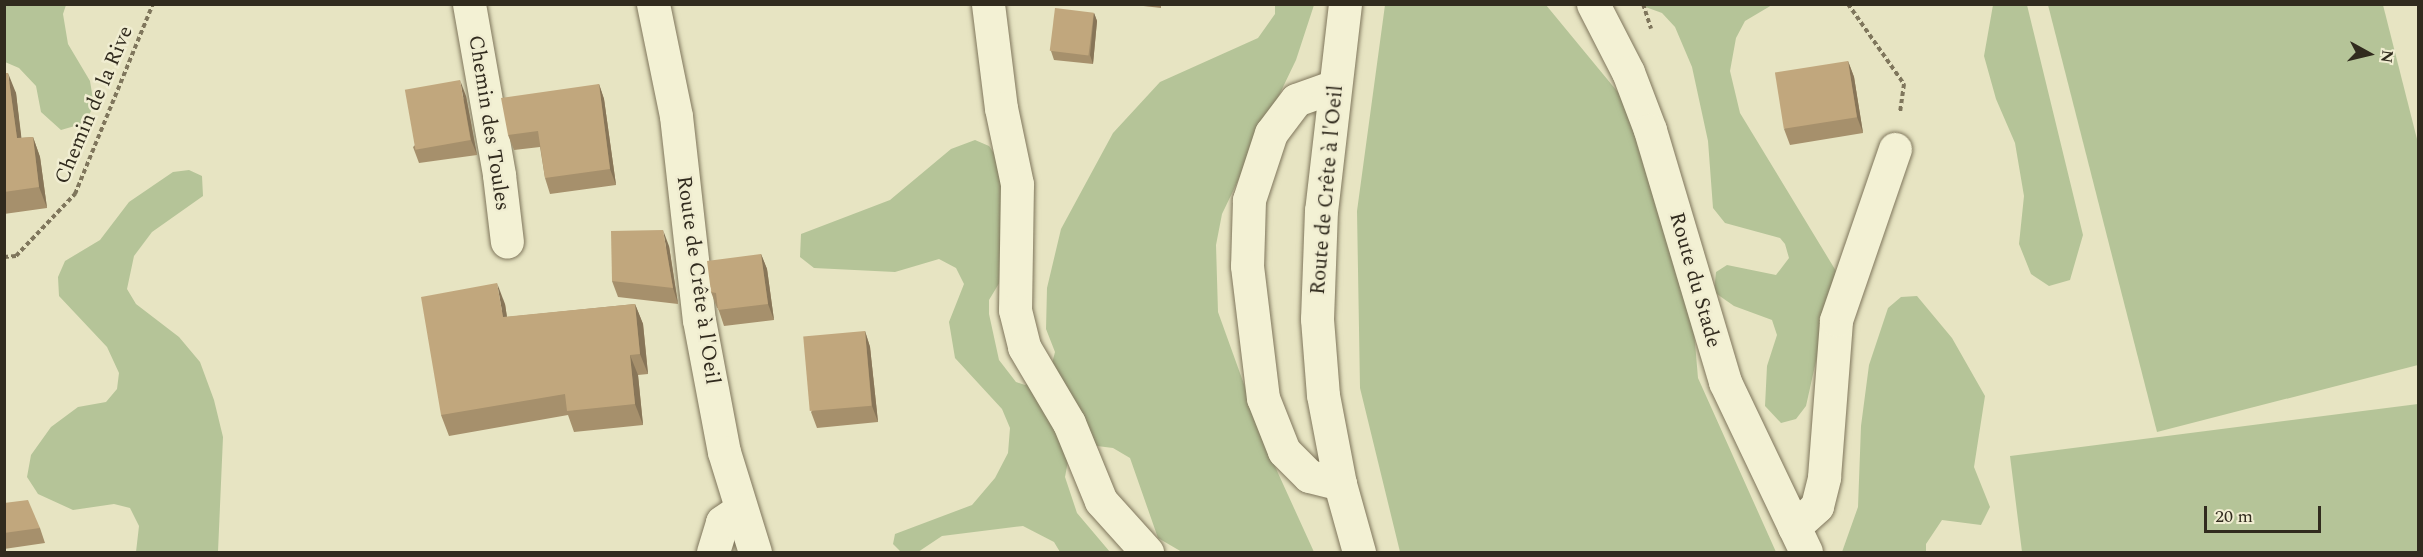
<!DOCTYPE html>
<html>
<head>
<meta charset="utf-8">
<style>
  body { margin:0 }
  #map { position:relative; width:2423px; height:557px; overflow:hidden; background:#e7e4c2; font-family:Spectral,serif }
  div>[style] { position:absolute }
  .green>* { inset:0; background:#b5c498 }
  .path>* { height:4px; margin-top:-2px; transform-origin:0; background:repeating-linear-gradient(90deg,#7f765c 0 4.5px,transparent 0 7.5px) }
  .roads { filter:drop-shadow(0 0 2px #7f765c) drop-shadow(0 0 2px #7f765c) }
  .minor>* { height:33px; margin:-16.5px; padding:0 16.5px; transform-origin:16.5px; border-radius:16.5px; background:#f3f1d4 }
  .wall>* { inset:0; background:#a6906c }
  .shaded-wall>* { inset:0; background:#877558 }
  .building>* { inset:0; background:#c1a77d; transform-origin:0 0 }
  span { translate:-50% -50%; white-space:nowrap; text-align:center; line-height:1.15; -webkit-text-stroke:5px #f0edd1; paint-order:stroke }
  .street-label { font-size:21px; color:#312b1e }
  .frame { position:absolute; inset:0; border:6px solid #312b1e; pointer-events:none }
  .north { position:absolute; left:2339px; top:24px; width:60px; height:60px; -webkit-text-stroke:4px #f0edd1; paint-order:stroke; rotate:98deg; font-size:16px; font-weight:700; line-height:24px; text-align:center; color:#312b1e }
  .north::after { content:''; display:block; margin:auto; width:21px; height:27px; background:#312b1e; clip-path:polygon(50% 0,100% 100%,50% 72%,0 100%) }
  .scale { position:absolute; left:2204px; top:506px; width:117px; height:27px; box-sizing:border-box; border:3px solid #312b1e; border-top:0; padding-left:8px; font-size:18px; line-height:21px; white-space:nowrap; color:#312b1e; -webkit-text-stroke:4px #f0edd1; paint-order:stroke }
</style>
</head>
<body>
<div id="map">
  <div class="green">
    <i style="clip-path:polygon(4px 5px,66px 5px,63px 14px,68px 44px,90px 81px,94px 105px,85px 123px,61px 130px,41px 112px,36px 86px,19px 68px,5px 62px)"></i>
    <i style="clip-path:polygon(1275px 5px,1314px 5px,1296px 60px,1222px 214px,1216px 245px,1218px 312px,1268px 451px,1314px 552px,1182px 552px,1158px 538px,1130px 458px,1113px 448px,1097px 446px,1068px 461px,1065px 477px,1077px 513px,1110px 552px,1060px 552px,1054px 542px,1023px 526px,942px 536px,918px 552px,901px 552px,893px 544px,895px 534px,972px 505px,995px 478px,1008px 453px,1010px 428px,1002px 409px,955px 358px,949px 322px,964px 284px,956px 268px,939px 259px,895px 272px,814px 268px,800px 257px,801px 234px,890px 200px,951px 149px,975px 140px,989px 146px,996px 156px,1018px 252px,989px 300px,989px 314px,999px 360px,1016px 382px,1025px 385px,1050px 371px,1055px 352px,1046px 329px,1047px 288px,1061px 229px,1113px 133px,1160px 82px,1258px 38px,1275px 14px)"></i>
    <i style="clip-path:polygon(1385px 5px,1546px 5px,1626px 102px,1691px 296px,1698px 378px,1776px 552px,1400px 552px,1360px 388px,1357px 211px)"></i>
    <i style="clip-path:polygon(1640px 5px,1772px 5px,1745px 21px,1736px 38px,1730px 71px,1740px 113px,1836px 271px,1806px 406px,1796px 419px,1781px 423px,1765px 406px,1767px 366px,1777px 335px,1772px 320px,1734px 306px,1714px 292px,1716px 272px,1727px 265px,1776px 275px,1789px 258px,1785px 244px,1780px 238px,1725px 223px,1713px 208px,1708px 141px,1692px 67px,1675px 27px,1662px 13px)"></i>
    <i style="clip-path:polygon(1993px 5px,2027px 5px,2083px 235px,2070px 280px,2049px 286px,2031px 274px,2019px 244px,2024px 196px,2015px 143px,1996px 99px,1984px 56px)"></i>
    <i style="clip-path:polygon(2048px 5px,2383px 5px,2418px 143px,2418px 365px,2157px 432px)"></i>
    <i style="clip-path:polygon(189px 170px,202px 176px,203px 196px,152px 232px,134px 256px,127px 289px,136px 304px,179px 337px,200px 362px,214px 400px,223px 437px,218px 552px,136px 552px,139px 526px,130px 508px,114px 504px,73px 510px,38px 494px,27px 477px,31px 455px,51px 427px,78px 407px,106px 402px,117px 389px,119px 373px,107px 347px,59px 296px,58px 277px,65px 261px,100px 240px,129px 202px,173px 172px)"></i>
    <i style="clip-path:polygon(1917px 296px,1952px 338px,1985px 396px,1974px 467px,1990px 507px,1981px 525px,1942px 520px,1926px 544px,1926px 552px,1842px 552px,1858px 507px,1861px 426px,1869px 365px,1888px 308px,1901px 297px)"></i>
    <i style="clip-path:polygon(2418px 404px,2418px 552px,2022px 552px,2010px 456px)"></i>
  </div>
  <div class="path">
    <i style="left:1643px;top:4px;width:26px;rotate:72deg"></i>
    <i style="left:1848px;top:4px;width:98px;rotate:55deg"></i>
    <i style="left:1904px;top:84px;width:29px;rotate:98deg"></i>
    <i style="left:4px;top:257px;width:12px;rotate:-5deg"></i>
    <i style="left:16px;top:256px;width:86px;rotate:-46.4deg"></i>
    <i style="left:75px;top:194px;width:205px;rotate:-67.7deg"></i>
  </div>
  <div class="roads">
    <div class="minor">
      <i style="left:469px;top:4px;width:174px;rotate:80deg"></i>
      <i style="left:499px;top:175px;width:67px;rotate:83.2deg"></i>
      <i style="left:653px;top:4px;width:114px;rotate:78.4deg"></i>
      <i style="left:676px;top:116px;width:205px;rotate:83.6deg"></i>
      <i style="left:699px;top:320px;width:134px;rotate:79.3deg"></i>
      <i style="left:724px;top:452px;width:105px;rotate:72.8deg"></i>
      <i style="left:988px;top:4px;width:105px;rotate:82.9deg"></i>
      <i style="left:1001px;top:108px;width:78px;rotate:78.1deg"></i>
      <i style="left:1017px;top:184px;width:126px;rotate:90.9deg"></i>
      <i style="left:1015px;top:310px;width:38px;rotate:76deg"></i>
      <i style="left:1024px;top:347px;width:88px;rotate:59.4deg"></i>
      <i style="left:1069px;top:423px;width:84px;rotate:67.7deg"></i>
      <i style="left:1101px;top:501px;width:69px;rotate:48deg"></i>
      <i style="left:1345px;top:4px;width:207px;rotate:96.6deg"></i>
      <i style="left:1321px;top:210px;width:109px;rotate:92.1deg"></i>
      <i style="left:1317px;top:319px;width:76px;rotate:85.5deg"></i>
      <i style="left:1323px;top:395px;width:91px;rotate:79.2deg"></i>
      <i style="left:1340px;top:484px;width:71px;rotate:74.4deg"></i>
      <i style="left:1593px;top:4px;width:76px;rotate:62.8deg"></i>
      <i style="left:1628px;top:72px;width:62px;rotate:69.2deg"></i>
      <i style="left:1650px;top:130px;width:263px;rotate:73.4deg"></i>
      <i style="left:1725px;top:382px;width:188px;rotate:64.5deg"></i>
      <i style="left:1335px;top:86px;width:41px;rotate:160.3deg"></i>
      <i style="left:1296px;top:100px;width:41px;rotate:127.1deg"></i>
      <i style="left:1271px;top:133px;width:71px;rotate:108.2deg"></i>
      <i style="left:1249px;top:200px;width:66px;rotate:91.7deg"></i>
      <i style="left:1247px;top:266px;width:133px;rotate:83.1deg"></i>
      <i style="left:1263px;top:398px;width:57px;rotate:68.4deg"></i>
      <i style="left:1284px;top:451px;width:35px;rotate:45deg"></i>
      <i style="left:1309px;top:476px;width:32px;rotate:14deg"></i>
      <i style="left:1794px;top:527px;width:31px;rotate:-42deg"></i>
      <i style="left:1817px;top:506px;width:30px;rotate:-76deg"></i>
      <i style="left:1824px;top:477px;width:157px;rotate:-85.6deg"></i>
      <i style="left:1836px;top:320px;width:181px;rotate:-71deg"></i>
      <i style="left:713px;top:552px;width:31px;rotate:-73deg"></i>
      <i style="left:722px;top:522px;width:22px;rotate:-34deg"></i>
    </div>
  </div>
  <div class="wall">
    <i style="clip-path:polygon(1126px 4px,1161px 4px,1161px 8px)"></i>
    <i style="clip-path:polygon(1094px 13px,1097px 21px,1093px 64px,1054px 60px,1051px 51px)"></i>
    <i style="clip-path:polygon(1848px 61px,1854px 77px,1863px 133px,1790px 145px,1784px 129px)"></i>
    <i style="clip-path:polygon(4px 73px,16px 93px,21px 138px,33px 137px,40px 157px,47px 208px,4px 214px)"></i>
    <i style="clip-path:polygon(599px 84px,604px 99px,616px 185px,550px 194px,545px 178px,540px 147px,514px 150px,508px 135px)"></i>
    <i style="clip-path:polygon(466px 96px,477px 155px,419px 163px,413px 147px)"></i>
    <i style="clip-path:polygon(669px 246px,678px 304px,618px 297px,612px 281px)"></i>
    <i style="clip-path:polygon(761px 254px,767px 269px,774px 320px,724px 326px,718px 308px,717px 308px,711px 292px)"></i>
    <i style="clip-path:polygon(505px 304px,507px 317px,635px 304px,643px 324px,648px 374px,638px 375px,643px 425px,574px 432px,568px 415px,449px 436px,441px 415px)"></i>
    <i style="clip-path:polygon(865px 331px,870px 347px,878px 422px,817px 428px,811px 412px)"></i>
    <i style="clip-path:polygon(4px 503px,40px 528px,45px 543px,4px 549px)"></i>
  </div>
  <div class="shaded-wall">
    <i style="clip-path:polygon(1094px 13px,1097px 21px,1093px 64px,1090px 55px)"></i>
    <i style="clip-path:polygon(1848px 61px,1854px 77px,1863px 133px,1857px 117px)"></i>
    <i style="clip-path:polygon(8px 73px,16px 93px,24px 159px,17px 138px)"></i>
    <i style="clip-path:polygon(460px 80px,466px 96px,477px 155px,471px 140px)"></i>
    <i style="clip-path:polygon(599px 84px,604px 99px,616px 185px,610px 169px)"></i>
    <i style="clip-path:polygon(33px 137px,40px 157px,47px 208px,39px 187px)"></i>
    <i style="clip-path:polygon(663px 230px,669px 246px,678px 304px,673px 288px)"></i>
    <i style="clip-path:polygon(761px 254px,767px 269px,774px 320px,768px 304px)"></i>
    <i style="clip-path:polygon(497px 283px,505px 304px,510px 338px,503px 317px)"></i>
    <i style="clip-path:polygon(635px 304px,643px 324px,648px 374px,640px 354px)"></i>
    <i style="clip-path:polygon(865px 331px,870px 347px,878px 422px,872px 406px)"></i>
    <i style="clip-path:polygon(630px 355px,638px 375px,643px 425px,635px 404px)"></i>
  </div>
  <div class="building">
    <i style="left:1055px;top:8px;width:39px;height:43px;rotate:7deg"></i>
    <i style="left:1848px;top:61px;width:57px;height:74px;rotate:81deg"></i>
    <i style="clip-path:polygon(4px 73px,8px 73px,17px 138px,33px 137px,39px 187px,4px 192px)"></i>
    <i style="left:460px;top:80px;width:61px;height:56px;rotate:80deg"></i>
    <i style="clip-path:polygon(599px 84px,610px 169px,545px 178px,538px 131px,508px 135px,501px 98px)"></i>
    <i style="clip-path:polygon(663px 230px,673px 288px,612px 281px,611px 231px)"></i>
    <i style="clip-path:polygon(761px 254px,768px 304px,718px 310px,716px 293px,711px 292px,707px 261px)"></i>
    <i style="clip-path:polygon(497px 283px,503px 317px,635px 304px,640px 354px,630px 355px,635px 404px,567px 411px,565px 394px,441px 415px,421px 297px)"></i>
    <i style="left:865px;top:331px;width:75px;height:62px;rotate:85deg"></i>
    <i style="clip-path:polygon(28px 500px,40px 528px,4px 533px,4px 503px)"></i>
  </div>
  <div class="street-label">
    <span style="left:94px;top:105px;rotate:-67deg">Chemin de la Rive</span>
    <span style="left:489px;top:123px;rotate:81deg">Chemin des Toules</span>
    <span style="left:1327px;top:190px;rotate:-85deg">Route de Crête à l'Oeil</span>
    <span style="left:698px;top:280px;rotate:82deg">Route de Crête à l'Oeil</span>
    <span style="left:1695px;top:280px;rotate:74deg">Route du Stade</span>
  </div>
  <div class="frame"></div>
  <div class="north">N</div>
  <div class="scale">20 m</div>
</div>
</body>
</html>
